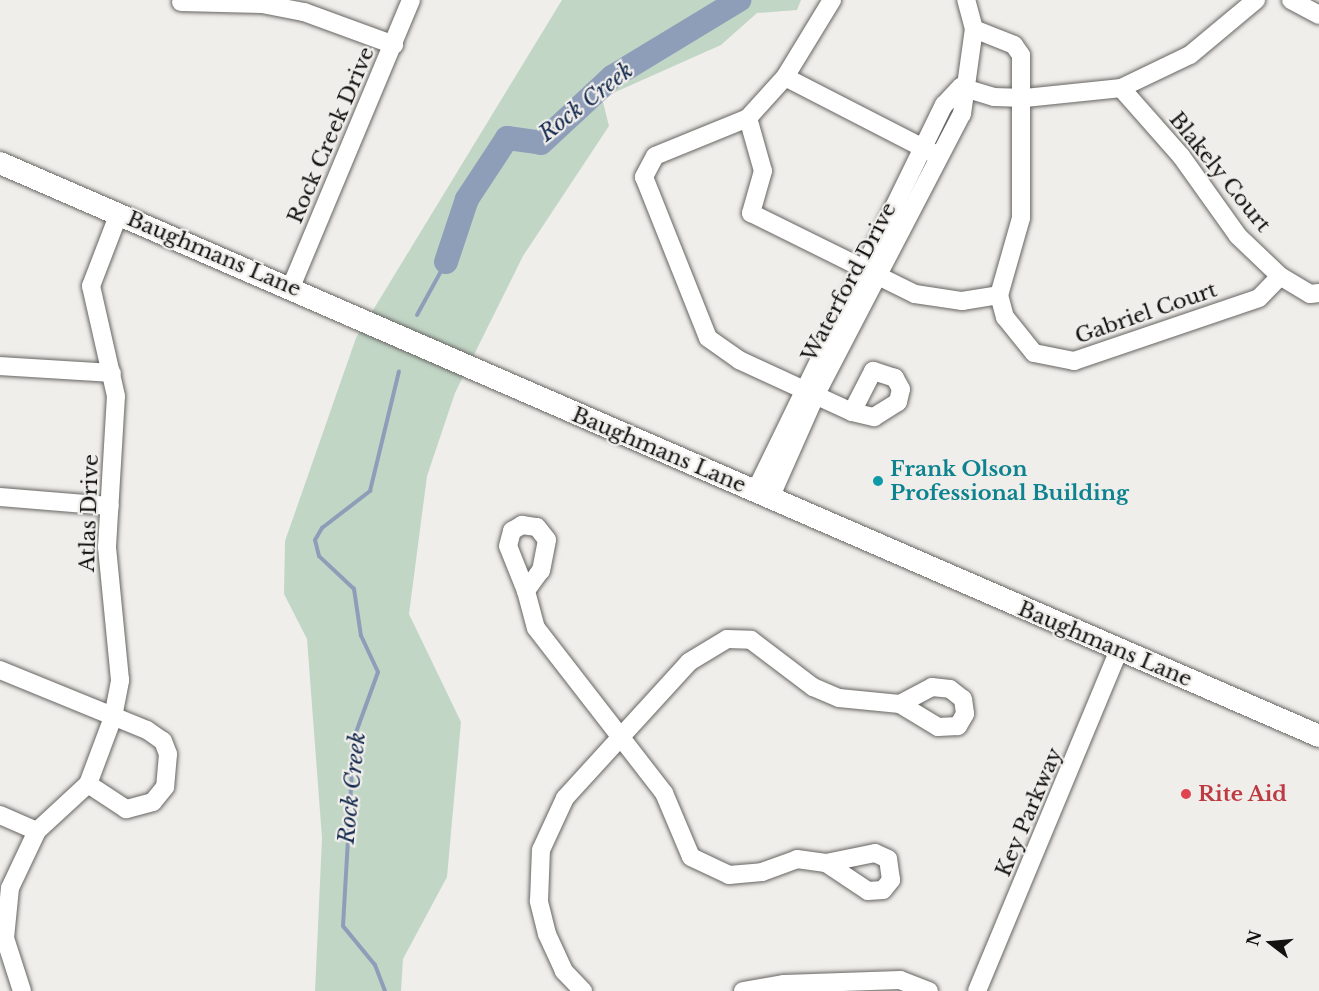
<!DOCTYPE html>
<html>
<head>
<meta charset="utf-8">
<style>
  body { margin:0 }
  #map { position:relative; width:1319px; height:991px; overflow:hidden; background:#f0eeeb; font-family:"Libre Baskerville",serif }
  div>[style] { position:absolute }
  .green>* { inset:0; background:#c2d6c6 }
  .stream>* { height:4px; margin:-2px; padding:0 2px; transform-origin:2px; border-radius:2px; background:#8e9eb9 }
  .river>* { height:24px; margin:-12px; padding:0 12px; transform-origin:12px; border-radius:12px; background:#8e9eb9 }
  .roads { filter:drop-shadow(0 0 2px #666562) drop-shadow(0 0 2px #666562) }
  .minor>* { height:18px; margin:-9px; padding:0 9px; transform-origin:9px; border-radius:9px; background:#fff }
  .major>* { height:22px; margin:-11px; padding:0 11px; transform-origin:11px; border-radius:11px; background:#fff }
  .dots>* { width:16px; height:16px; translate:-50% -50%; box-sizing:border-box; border:3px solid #f0eeeb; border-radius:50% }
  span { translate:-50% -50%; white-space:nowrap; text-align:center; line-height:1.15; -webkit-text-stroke:4.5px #f0eeeb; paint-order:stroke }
  .street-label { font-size:21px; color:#131211 }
  .culture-label { font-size:21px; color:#0d838f; font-weight:700 }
  .left { translate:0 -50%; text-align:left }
  .health-label { font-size:21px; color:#be3a42; font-weight:700 }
  .water-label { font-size:22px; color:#12284c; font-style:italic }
  .north { position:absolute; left:1241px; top:913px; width:60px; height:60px; -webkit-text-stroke:4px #f0eeeb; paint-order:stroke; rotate:286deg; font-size:16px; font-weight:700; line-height:24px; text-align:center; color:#131211 }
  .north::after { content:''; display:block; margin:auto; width:21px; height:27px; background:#131211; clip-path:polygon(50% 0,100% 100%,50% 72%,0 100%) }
</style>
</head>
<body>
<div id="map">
  <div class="green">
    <i style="clip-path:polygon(562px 0,801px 0,797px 10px,757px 13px,721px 45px,602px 98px,609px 126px,523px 256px,455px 393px,427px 476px,409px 614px,461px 722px,447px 877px,403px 959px,401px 991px,315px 991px,322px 838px,307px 639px,284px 594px,285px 541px,356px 338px)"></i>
  </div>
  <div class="stream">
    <i style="left:417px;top:315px;width:60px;rotate:-61.3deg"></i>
    <i style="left:385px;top:991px;width:28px;rotate:-111deg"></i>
    <i style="left:375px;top:965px;width:50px;rotate:-129.4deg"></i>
    <i style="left:343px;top:926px;width:188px;rotate:-86.7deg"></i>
    <i style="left:354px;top:738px;width:70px;rotate:-70deg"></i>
    <i style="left:378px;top:672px;width:40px;rotate:-115deg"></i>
    <i style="left:361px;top:636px;width:48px;rotate:-98.5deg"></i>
    <i style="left:354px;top:589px;width:48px;rotate:-136.7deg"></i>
    <i style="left:319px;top:556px;width:16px;rotate:-104deg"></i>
    <i style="left:315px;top:540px;width:14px;rotate:-60deg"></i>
    <i style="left:322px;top:528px;width:61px;rotate:-37.6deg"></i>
    <i style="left:370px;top:491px;width:123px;rotate:-76.4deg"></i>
  </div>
  <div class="river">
    <i style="left:446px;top:262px;width:66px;rotate:-71.6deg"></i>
    <i style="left:467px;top:199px;width:73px;rotate:-56.7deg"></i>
    <i style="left:507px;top:138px;width:34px;rotate:8deg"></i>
    <i style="left:541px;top:143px;width:97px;rotate:-42.9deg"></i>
    <i style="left:612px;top:77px;width:149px;rotate:-31.2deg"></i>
  </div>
  <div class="roads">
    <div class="minor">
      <i style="left:832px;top:0;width:90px;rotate:121.4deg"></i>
      <i style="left:785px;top:77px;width:55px;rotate:132.1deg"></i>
      <i style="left:748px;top:118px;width:100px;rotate:157.8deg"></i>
      <i style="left:655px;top:156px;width:24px;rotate:118deg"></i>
      <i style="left:644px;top:177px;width:173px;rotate:68.3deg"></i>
      <i style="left:708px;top:338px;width:38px;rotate:35deg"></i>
      <i style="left:739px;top:360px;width:124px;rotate:24.7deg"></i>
      <i style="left:852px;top:412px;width:23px;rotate:13deg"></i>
      <i style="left:874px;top:417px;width:28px;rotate:-32deg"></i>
      <i style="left:898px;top:402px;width:13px;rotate:-77deg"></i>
      <i style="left:901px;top:389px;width:13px;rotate:-119deg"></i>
      <i style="left:895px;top:378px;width:23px;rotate:-162deg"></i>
      <i style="left:873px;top:371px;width:46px;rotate:117.1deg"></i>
      <i style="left:1291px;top:0;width:32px;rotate:28deg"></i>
      <i style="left:181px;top:2px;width:81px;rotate:1.4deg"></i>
      <i style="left:262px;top:4px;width:43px;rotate:10.8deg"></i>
      <i style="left:304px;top:12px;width:96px;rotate:20.1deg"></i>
      <i style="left:974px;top:29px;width:43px;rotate:21.8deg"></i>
      <i style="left:1014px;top:45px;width:12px;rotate:55deg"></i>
      <i style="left:1021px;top:55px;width:163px;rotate:90deg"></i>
      <i style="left:1021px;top:218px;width:80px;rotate:105.9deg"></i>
      <i style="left:999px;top:295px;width:23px;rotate:75deg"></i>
      <i style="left:1005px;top:317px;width:46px;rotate:51.1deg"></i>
      <i style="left:1034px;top:353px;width:41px;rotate:11.3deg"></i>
      <i style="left:1074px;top:361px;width:195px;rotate:-18.8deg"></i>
      <i style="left:1259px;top:298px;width:30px;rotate:-46deg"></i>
      <i style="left:785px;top:77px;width:166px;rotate:27.2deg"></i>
      <i style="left:961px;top:87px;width:34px;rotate:17deg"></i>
      <i style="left:994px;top:97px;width:31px;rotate:2deg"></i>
      <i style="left:1025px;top:98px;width:97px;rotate:-5.9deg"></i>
      <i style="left:1121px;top:88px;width:76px;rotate:-25.6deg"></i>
      <i style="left:1190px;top:55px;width:86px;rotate:-39.8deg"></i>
      <i style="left:1121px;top:88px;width:91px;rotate:48.6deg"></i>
      <i style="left:1181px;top:156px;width:98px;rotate:54.5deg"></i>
      <i style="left:1238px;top:236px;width:58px;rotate:43.6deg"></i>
      <i style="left:1280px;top:276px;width:35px;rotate:31deg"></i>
      <i style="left:1310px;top:294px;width:9px;rotate:-6deg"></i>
      <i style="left:748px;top:118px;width:55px;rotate:74.2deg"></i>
      <i style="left:763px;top:171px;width:44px;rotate:105.9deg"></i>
      <i style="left:751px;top:213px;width:183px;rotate:26.3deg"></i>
      <i style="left:915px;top:294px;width:48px;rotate:8.5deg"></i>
      <i style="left:962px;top:301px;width:37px;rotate:-9deg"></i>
      <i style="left:291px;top:287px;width:311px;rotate:-67.3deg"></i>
      <i style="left:0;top:366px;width:112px;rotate:3.6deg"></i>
      <i style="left:755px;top:492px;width:431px;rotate:-64deg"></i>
      <i style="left:944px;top:105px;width:25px;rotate:-47deg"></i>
      <i style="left:0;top:497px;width:110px;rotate:4.7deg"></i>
      <i style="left:770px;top:498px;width:114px;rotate:-66.1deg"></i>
      <i style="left:816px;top:394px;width:316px;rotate:-62.5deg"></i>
      <i style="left:962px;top:114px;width:86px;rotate:-82deg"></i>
      <i style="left:974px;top:29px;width:30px;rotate:-105deg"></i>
      <i style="left:526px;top:591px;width:48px;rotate:-111.8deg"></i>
      <i style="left:508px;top:546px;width:16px;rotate:-75deg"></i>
      <i style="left:512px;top:531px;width:12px;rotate:-31deg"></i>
      <i style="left:522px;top:525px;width:15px;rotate:8deg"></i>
      <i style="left:537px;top:527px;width:16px;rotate:52deg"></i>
      <i style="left:547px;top:540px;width:31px;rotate:101deg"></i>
      <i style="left:541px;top:570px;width:26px;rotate:126deg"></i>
      <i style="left:526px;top:591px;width:38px;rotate:75deg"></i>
      <i style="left:536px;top:628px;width:209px;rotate:52.2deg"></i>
      <i style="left:664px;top:793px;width:69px;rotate:67.1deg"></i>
      <i style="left:691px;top:857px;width:42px;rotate:25.3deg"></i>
      <i style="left:729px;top:875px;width:33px;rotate:-5deg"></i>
      <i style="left:762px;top:872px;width:37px;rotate:-20deg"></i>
      <i style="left:797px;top:859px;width:29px;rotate:8deg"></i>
      <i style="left:826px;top:863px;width:50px;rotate:33.7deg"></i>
      <i style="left:868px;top:891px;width:15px;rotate:-4deg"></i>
      <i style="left:883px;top:890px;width:13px;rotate:-51deg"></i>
      <i style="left:891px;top:880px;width:21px;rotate:-98deg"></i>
      <i style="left:888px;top:859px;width:14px;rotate:-155deg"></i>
      <i style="left:875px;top:853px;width:50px;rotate:168.5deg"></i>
      <i style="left:0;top:670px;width:159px;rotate:22.2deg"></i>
      <i style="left:147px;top:730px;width:19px;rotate:35deg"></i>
      <i style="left:163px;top:741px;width:14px;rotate:69deg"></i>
      <i style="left:168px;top:754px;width:33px;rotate:95deg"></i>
      <i style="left:165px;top:787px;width:19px;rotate:129deg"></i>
      <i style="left:153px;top:802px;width:28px;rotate:165deg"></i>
      <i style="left:126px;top:809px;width:45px;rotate:-146.7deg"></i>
      <i style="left:0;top:815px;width:40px;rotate:23.4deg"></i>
      <i style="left:37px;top:831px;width:69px;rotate:-42.7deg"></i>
      <i style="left:88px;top:784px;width:72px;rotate:-69.5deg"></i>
      <i style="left:113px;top:717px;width:38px;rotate:-79deg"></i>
      <i style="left:120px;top:680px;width:134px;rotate:-95.6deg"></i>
      <i style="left:107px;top:547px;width:151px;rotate:-86.6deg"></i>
      <i style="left:116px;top:396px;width:113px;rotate:-102.8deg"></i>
      <i style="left:91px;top:286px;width:78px;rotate:-69deg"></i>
      <i style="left:22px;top:991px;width:56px;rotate:-107.8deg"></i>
      <i style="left:5px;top:938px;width:50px;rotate:-84.3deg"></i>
      <i style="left:10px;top:888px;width:63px;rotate:-64.7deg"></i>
      <i style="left:583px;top:991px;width:28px;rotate:-134deg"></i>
      <i style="left:564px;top:971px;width:41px;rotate:-114.7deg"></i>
      <i style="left:547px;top:934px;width:34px;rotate:-104deg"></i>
      <i style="left:539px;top:901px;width:51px;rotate:-87.8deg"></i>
      <i style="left:541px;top:850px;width:57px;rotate:-65.2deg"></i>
      <i style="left:565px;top:798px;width:184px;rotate:-47.6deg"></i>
      <i style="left:689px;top:662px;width:44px;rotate:-31.2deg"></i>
      <i style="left:727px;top:639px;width:24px;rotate:2deg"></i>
      <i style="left:751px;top:640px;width:78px;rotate:37.2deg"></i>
      <i style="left:813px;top:687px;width:28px;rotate:23deg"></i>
      <i style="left:839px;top:698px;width:61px;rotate:5.6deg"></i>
      <i style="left:900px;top:704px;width:36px;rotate:-28deg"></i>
      <i style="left:932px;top:687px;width:18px;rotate:6deg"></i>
      <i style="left:950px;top:689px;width:16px;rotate:38deg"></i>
      <i style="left:963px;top:699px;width:15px;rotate:82deg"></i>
      <i style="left:965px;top:714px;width:14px;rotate:120deg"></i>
      <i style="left:958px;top:726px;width:20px;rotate:177deg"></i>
      <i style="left:938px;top:727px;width:44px;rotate:-148.8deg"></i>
      <i style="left:743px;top:991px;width:42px;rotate:-9.7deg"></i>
      <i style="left:784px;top:984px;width:116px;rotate:-2deg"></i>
      <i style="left:900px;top:980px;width:31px;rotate:21deg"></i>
      <i style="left:977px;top:991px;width:369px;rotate:-67.4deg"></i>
    </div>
    <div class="major">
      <i style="left:0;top:163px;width:1438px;rotate:23.48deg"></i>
    </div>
  </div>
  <div class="dots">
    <i style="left:878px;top:481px;background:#0f9aa8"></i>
    <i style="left:1186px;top:794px;background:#e0444e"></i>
  </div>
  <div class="street-label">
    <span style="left:331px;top:135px;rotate:-67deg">Rock Creek Drive</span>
    <span style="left:1220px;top:172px;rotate:51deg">Blakely Court</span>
    <span style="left:214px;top:254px;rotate:23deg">Baughmans Lane</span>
    <span style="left:849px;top:282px;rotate:-62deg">Waterford Drive</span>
    <span style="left:1146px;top:313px;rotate:-19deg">Gabriel Court</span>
    <span style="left:659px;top:450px;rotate:23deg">Baughmans Lane</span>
    <span style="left:89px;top:513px;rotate:-88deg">Atlas Drive</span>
    <span style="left:1105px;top:644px;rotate:23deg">Baughmans Lane</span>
    <span style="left:1029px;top:812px;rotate:-67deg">Key Parkway</span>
  </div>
  <div class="culture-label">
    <span class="left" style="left:890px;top:481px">Frank Olson<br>Professional Building</span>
  </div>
  <div class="health-label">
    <span class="left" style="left:1198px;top:794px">Rite Aid</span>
  </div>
  <div class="water-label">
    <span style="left:586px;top:102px;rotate:-38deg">Rock Creek</span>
    <span style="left:352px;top:788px;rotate:-84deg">Rock Creek</span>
  </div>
  <div class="north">N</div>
</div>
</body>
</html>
